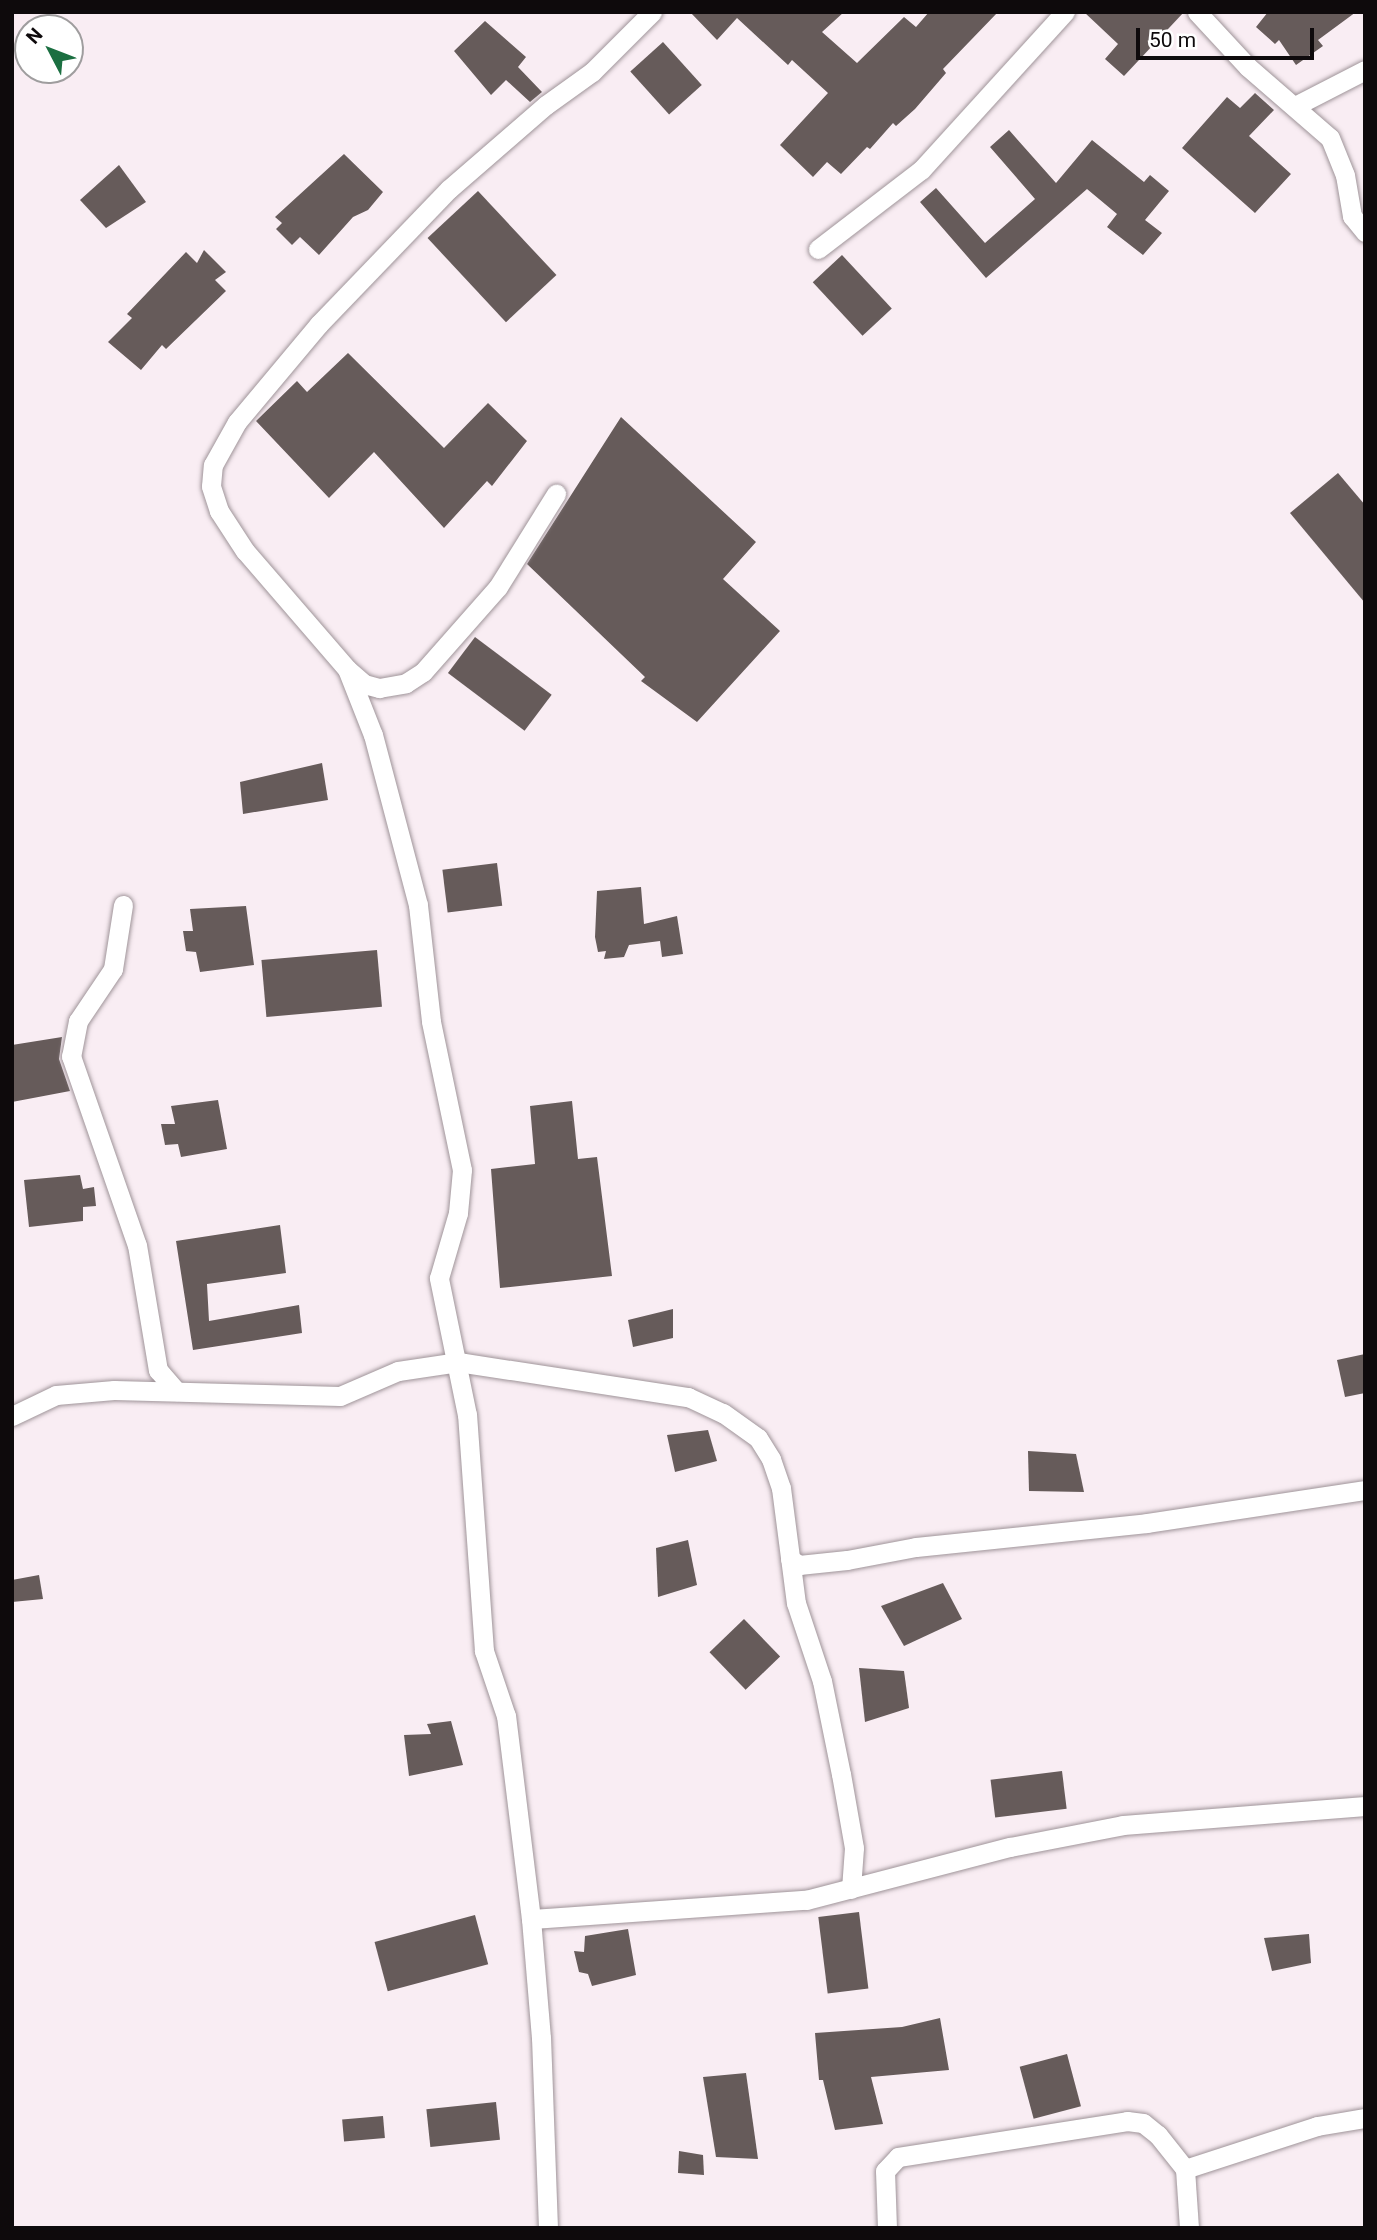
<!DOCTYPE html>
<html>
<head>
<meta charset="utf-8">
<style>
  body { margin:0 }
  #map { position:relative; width:1377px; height:2240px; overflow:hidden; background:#f9edf3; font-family:Roboto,sans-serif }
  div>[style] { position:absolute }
  .building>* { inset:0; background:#665b5a; transform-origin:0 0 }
  .roads { filter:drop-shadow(0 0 2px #9f9499) drop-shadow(0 0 2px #9f9499) }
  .minor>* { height:19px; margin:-9.5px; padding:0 9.5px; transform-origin:9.5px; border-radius:9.5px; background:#fff }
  span { translate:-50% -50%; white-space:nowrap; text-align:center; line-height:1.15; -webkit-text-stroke:5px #fff; paint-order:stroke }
  .frame { position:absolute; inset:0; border:14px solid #0e0a0c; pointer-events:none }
  .north { position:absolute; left:14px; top:14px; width:70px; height:70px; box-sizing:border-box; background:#fff; border:2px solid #9f9d9e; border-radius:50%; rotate:312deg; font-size:19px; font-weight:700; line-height:28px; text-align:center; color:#0e0a0c }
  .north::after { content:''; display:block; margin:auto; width:24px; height:32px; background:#1b6f41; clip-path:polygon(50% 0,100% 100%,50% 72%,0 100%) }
  .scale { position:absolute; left:1136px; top:28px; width:178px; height:32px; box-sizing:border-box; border:4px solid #0e0a0c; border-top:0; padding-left:9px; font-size:21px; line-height:24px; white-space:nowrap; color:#0e0a0c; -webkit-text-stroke:5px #fff; paint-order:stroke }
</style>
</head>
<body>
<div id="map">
  <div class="building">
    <i style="clip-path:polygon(690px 12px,844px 12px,822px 32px,857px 63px,904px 17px,916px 27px,929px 12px,998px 12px,943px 69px,946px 73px,915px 109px,896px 126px,893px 123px,870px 149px,867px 147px,841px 174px,827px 162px,813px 177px,780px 145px,828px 93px,792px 60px,788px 65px,737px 18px,717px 40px)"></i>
    <i style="clip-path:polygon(1084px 12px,1184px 12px,1124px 76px,1105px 59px,1118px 44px)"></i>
    <i style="clip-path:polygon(1268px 12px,1356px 12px,1318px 40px,1323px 46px,1296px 65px,1279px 40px,1275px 44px,1256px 27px)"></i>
    <i style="clip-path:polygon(485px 21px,526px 57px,518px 67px,542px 92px,530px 102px,506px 80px,491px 95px,454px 51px)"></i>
    <i style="left:663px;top:42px;width:58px;height:44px;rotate:48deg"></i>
    <i style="clip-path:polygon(1255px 93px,1274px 110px,1249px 136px,1291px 174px,1255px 213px,1182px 148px,1227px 97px,1240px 108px)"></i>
    <i style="clip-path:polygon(1009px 130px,1056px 183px,1092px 140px,1144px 182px,1150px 175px,1169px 191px,1145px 220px,1162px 233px,1143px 255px,1107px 227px,1117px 214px,1087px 189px,986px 278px,920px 202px,936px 188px,985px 243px,1035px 199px,990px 147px)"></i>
    <i style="clip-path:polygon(344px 154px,383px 192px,368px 210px,353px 217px,319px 255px,300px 237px,292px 245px,276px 229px,282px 223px,275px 217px)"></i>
    <i style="clip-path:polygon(119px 165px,146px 202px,106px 228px,80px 200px)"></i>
    <i style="left:478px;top:191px;width:115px;height:69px;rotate:47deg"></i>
    <i style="clip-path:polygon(204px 250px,226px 272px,215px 280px,226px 291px,166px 349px,162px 345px,141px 370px,108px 342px,132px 318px,127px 314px,186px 252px,197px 263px)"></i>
    <i style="left:842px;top:255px;width:73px;height:40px;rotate:47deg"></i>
    <i style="clip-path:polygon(348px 353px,444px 448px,488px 403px,527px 441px,492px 486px,487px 481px,444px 528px,374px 452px,329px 498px,256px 421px,297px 381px,307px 392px)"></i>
    <i style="clip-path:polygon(621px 417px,756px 542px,723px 579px,780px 631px,697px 722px,641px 681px,645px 677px,527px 564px)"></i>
    <i style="clip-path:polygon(1338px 473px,1365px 505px,1365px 603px,1290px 513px)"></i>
    <i style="left:475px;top:637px;width:96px;height:45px;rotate:37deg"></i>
    <i style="clip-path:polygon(322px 763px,328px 800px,243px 814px,240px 782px)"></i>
    <i style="left:497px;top:863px;width:43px;height:55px;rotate:83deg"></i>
    <i style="clip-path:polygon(641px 887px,644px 924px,677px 916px,683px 954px,662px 957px,660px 941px,629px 945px,624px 957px,604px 959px,606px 951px,598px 952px,595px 937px,597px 891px)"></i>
    <i style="clip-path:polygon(246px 906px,254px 965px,200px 972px,196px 952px,186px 951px,183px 931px,193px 931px,190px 909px)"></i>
    <i style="left:377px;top:950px;width:57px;height:116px;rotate:85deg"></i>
    <i style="clip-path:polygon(62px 1037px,59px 1059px,70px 1091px,12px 1102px,12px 1045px)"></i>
    <i style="clip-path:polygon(218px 1100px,227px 1149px,181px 1157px,178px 1144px,165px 1145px,161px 1124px,175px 1124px,171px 1106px)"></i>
    <i style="clip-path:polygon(572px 1101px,578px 1159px,597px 1157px,612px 1276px,500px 1288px,491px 1169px,535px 1164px,530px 1106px)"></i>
    <i style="clip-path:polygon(80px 1175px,83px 1189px,94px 1187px,96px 1206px,83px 1207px,83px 1221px,29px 1227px,24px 1180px)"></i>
    <i style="clip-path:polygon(280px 1225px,286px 1273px,207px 1284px,209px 1321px,299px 1305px,302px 1333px,193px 1350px,176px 1241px)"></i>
    <i style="clip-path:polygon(673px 1309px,673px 1338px,633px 1347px,628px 1320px)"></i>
    <i style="clip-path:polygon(1365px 1354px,1365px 1393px,1345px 1397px,1337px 1360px)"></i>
    <i style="clip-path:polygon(708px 1430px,717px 1461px,675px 1472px,667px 1435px)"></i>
    <i style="clip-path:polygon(1028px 1451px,1076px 1454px,1084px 1492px,1029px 1491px)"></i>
    <i style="clip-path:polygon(688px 1540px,697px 1585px,658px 1597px,656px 1548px)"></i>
    <i style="clip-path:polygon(39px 1575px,43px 1599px,12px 1602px,12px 1580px)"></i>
    <i style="clip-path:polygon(943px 1583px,962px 1619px,904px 1646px,881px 1606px)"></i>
    <i style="left:744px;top:1619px;width:52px;height:48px;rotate:46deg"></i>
    <i style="clip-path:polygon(859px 1668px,904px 1671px,909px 1708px,865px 1722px)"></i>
    <i style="clip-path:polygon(451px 1721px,463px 1765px,409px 1776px,404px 1735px,431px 1734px,427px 1724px)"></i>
    <i style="left:1062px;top:1771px;width:38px;height:72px;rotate:83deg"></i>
    <i style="left:859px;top:1912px;width:77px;height:41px;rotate:83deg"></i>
    <i style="left:475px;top:1915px;width:51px;height:104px;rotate:75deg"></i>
    <i style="clip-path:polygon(628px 1929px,636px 1975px,592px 1986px,588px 1974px,579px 1972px,574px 1951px,584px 1952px,585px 1936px)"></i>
    <i style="clip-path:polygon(1309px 1934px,1311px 1963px,1272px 1971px,1264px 1938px)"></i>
    <i style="clip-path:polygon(940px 2018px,949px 2070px,871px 2077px,883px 2124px,835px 2130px,823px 2080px,819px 2080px,815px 2033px,902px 2027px)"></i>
    <i style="left:1067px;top:2054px;width:54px;height:49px;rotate:75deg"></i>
    <i style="clip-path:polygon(746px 2073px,758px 2159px,716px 2157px,703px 2077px)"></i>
    <i style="left:496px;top:2102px;width:38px;height:70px;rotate:84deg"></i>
    <i style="left:383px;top:2116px;width:22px;height:41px;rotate:85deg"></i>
    <i style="clip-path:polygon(679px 2151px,703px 2155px,704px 2175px,678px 2173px)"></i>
  </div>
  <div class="roads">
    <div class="minor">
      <i style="left:1197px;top:12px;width:75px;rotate:47.2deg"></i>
      <i style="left:1248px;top:67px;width:108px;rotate:40.9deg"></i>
      <i style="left:1330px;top:138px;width:40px;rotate:68deg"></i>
      <i style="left:1345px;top:175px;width:42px;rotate:80.3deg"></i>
      <i style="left:1352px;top:216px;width:21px;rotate:51deg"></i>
      <i style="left:1297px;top:105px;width:76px;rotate:-27.2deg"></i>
      <i style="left:818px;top:249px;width:130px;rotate:-37.5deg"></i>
      <i style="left:921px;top:170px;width:214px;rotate:-47.7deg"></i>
      <i style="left:348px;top:670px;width:21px;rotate:41deg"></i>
      <i style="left:364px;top:684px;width:16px;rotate:15deg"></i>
      <i style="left:379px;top:688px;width:27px;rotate:-10deg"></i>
      <i style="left:406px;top:683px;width:20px;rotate:-33deg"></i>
      <i style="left:423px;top:672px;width:113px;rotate:-48.6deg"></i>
      <i style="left:498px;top:587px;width:110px;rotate:-58.1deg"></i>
      <i style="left:123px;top:905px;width:65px;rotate:98.9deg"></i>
      <i style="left:113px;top:969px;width:63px;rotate:123.9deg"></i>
      <i style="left:78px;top:1021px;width:36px;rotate:101deg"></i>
      <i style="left:71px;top:1056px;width:200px;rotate:70.8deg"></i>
      <i style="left:137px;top:1245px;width:127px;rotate:80.5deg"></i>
      <i style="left:158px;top:1370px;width:28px;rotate:49deg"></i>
      <i style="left:12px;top:1416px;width:49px;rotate:-25.5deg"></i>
      <i style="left:56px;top:1395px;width:58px;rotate:-4.9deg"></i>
      <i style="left:114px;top:1390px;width:226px;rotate:1.5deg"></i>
      <i style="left:340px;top:1396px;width:63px;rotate:-23.3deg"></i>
      <i style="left:398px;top:1371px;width:61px;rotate:-8.5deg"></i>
      <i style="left:458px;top:1362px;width:233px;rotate:8.7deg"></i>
      <i style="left:688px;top:1397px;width:38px;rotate:25deg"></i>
      <i style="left:723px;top:1413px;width:43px;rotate:35.5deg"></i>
      <i style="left:758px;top:1438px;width:25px;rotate:58deg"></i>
      <i style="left:771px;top:1459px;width:31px;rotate:71deg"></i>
      <i style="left:781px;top:1488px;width:116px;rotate:82.6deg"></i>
      <i style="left:796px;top:1603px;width:82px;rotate:71.6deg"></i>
      <i style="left:822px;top:1681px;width:95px;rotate:78.5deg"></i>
      <i style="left:841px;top:1774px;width:75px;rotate:80deg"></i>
      <i style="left:854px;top:1848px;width:41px;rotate:94.2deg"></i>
      <i style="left:790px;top:1559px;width:11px;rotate:34deg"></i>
      <i style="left:799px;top:1565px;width:48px;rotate:-5.9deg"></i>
      <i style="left:847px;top:1560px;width:70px;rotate:-10.7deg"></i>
      <i style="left:916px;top:1547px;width:232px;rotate:-5.9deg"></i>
      <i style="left:1147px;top:1523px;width:220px;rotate:-8.6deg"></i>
      <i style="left:531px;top:1919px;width:276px;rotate:-4deg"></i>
      <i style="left:806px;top:1900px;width:211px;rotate:-14.6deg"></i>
      <i style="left:1010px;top:1847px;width:115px;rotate:-11deg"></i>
      <i style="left:1123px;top:1825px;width:243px;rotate:-4.5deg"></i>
      <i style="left:1185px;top:2169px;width:139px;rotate:-18deg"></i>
      <i style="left:1317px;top:2126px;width:49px;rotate:-9.5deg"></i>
      <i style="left:548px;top:2228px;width:190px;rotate:-92.1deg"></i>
      <i style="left:541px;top:2038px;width:119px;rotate:-94.8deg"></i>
      <i style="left:531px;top:1919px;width:205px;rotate:-97deg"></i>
      <i style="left:506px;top:1716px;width:69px;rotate:-108.7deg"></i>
      <i style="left:484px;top:1651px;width:237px;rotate:-94.1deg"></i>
      <i style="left:467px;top:1415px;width:140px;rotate:-101.6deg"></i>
      <i style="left:439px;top:1278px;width:68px;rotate:-73.7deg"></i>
      <i style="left:458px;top:1213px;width:43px;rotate:-84.7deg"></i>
      <i style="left:462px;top:1170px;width:152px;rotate:-101.8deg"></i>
      <i style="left:431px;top:1021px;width:117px;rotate:-96.4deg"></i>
      <i style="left:418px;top:905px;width:176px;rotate:-104.8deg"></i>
      <i style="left:373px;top:735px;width:71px;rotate:-111.5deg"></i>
      <i style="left:347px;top:669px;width:156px;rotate:-130.8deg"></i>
      <i style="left:245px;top:551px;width:48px;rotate:-123deg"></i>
      <i style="left:219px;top:511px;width:26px;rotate:-108deg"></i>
      <i style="left:211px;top:486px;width:21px;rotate:-85deg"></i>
      <i style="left:213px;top:465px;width:49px;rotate:-60.8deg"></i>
      <i style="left:237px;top:422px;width:128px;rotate:-50.1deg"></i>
      <i style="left:319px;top:324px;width:187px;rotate:-46.1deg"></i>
      <i style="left:449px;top:189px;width:128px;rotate:-40.9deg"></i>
      <i style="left:546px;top:105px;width:57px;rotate:-35.7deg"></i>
      <i style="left:592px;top:72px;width:85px;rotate:-45deg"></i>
      <i style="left:887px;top:2228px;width:57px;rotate:-92deg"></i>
      <i style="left:885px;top:2171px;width:19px;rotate:-47deg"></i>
      <i style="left:898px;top:2157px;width:232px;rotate:-8.9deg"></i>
      <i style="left:1127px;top:2121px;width:16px;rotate:7deg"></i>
      <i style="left:1143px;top:2123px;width:19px;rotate:39deg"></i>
      <i style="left:1158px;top:2135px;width:43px;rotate:51.5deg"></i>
      <i style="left:1185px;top:2169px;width:59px;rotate:86.1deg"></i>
    </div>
  </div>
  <div class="frame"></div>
  <div class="north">N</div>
  <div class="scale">50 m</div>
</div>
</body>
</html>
